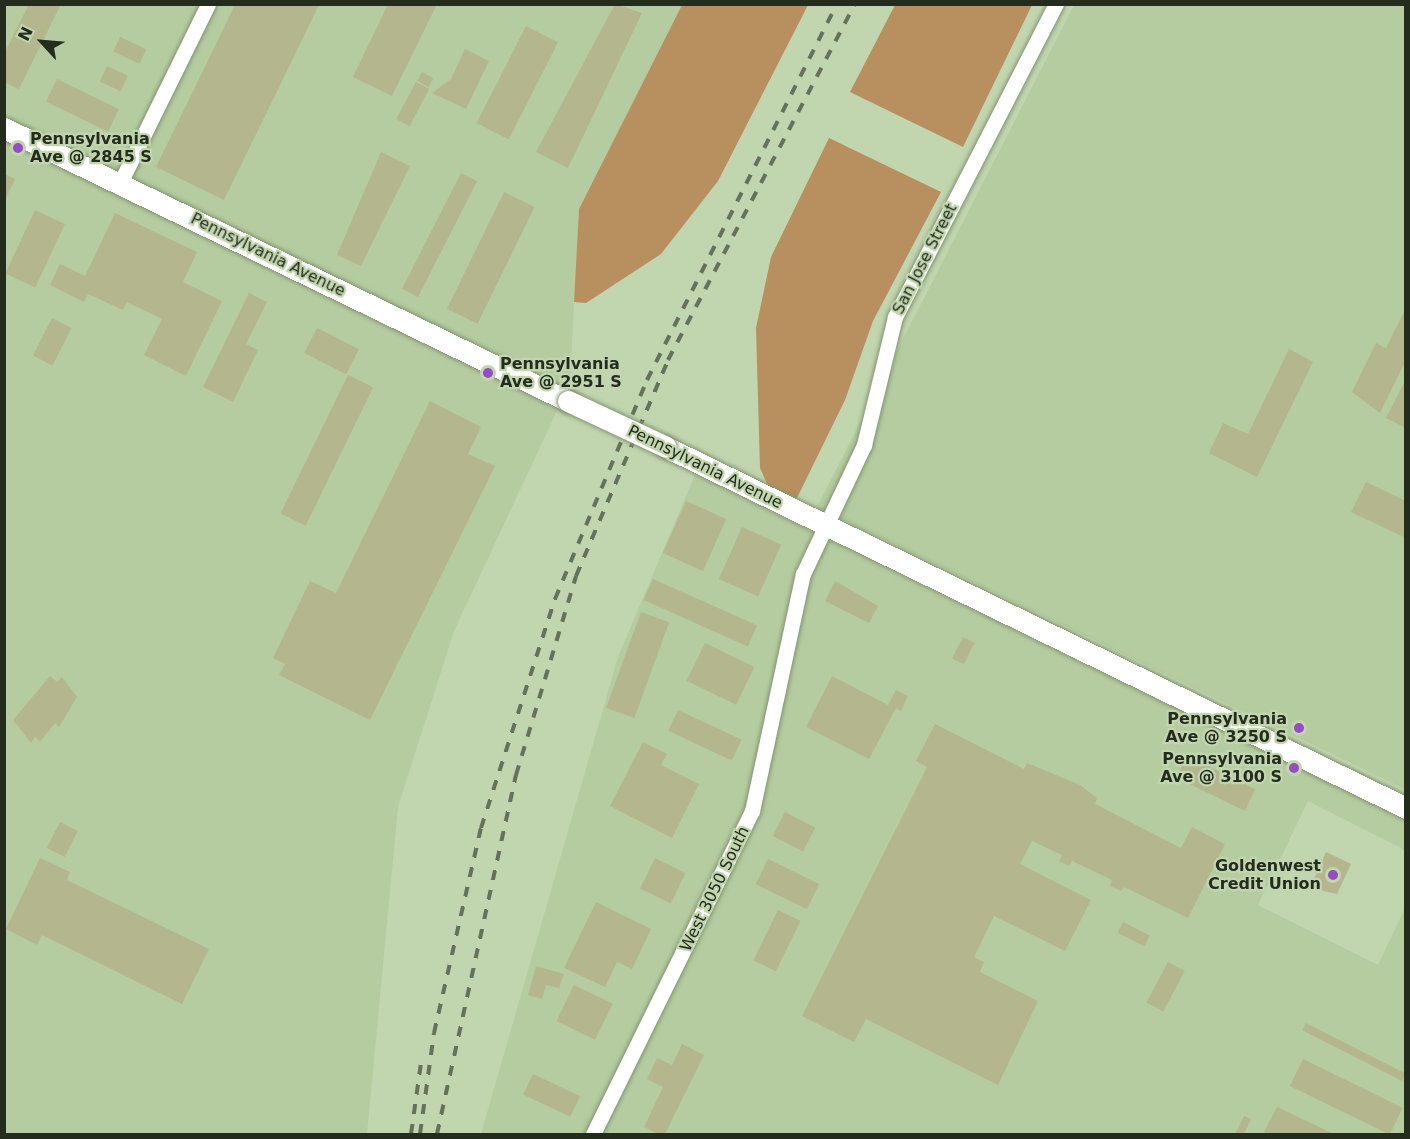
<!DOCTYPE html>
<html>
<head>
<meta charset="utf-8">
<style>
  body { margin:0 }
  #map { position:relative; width:1410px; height:1139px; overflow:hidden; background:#c1d5af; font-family:"DejaVu Sans",sans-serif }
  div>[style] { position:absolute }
  .built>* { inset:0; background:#b5cca0 }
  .forest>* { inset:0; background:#b88f5f }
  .building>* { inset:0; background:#b4b68e; transform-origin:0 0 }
  .roads { filter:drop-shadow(0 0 2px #839572) drop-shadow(0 0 2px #839572) }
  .street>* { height:15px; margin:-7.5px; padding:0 7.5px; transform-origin:7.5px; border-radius:7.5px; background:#fff }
  .secondary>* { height:21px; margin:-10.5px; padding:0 10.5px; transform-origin:10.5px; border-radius:10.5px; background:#fff }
  .rail>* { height:4px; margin-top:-2px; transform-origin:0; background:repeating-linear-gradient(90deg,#657259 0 10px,transparent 0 20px) }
  .bridges { filter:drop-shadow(0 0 2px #839572) drop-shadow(0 0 2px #839572) }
  .secondary-bridge>* { height:21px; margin:-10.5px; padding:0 10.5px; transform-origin:10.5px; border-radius:10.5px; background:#fff }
  .dots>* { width:16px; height:16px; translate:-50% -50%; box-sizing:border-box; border:3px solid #c1d5af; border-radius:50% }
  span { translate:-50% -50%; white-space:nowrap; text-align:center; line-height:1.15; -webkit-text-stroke:4.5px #c1d5af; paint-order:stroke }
  .poi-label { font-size:16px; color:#242c1d; font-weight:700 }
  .left { translate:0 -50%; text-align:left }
  .right { translate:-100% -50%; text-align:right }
  .street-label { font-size:16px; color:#242c1d }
  .frame { position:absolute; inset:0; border:6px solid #242c1d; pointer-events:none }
  .north { position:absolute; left:12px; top:12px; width:60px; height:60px; -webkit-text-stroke:4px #c1d5af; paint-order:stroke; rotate:296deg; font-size:16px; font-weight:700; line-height:24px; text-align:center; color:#242c1d }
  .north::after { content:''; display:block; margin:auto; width:21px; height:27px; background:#242c1d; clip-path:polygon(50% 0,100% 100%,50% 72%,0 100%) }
</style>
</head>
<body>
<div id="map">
  <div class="built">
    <i style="clip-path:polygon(5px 5px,682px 5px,579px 209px,570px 383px,454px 631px,398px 807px,367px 1134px,5px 1134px)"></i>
    <i style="clip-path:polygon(1074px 5px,1405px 5px,1405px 789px,817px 507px)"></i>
    <i style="clip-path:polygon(695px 475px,1405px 819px,1405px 850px,1308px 801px,1258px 905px,1378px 965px,1405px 908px,1405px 1134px,481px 1134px,618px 657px)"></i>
  </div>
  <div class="forest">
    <i style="clip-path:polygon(682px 5px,808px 5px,718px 181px,661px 254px,586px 303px,574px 302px,579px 209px)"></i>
    <i style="clip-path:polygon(895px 5px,1032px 5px,963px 147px,850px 92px)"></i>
    <i style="clip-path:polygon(829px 138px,941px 192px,873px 321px,845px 400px,796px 500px,768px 486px,760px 468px,756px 328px,771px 257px)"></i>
  </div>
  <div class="building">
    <i style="clip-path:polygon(29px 4px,61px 4px,19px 89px,4px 82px,4px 54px)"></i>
    <i style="clip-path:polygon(388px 4px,437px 4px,392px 96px,353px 77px)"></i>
    <i style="clip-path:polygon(615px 4px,642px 13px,568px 168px,536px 152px)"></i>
    <i style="clip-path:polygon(235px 5px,319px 5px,224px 200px,156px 167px)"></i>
    <i style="left:526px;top:26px;width:36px;height:109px;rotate:27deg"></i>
    <i style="left:120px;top:37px;width:29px;height:16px;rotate:25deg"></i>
    <i style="clip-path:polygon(465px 49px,489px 61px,466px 109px,432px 93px,451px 79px)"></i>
    <i style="left:107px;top:66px;width:23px;height:17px;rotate:25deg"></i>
    <i style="left:422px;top:72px;width:13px;height:10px;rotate:29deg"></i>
    <i style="left:57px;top:79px;width:69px;height:25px;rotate:26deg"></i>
    <i style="left:416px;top:82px;width:15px;height:42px;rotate:28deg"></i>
    <i style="clip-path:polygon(381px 152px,410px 166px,361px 266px,337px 255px)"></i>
    <i style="left:461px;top:173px;width:18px;height:130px;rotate:27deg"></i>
    <i style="clip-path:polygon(4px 174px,15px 179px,4px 202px)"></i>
    <i style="left:504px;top:192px;width:34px;height:130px;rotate:26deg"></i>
    <i style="left:35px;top:210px;width:33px;height:70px;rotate:25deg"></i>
    <i style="clip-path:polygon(115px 213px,197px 252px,183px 282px,222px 301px,186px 376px,144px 355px,162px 319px,127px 302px,123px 310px,88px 294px,84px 302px,50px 285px,60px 264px,85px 276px)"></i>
    <i style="clip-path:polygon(249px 293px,267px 302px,246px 344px,258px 350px,233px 402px,203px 387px)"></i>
    <i style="clip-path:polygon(1406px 308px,1406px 360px,1380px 413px,1352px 392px,1376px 343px,1386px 348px)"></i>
    <i style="left:52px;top:318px;width:22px;height:42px;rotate:27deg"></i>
    <i style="left:317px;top:328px;width:47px;height:28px;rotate:27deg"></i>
    <i style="clip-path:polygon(1289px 349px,1313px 362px,1257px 477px,1209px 453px,1223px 423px,1248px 434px)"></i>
    <i style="left:348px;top:375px;width:28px;height:154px;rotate:26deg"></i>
    <i style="clip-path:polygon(1406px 379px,1406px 428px,1386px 418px)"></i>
    <i style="clip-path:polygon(430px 401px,481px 427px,468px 454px,495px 466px,370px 720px,279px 675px,285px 664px,273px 658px,310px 581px,336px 593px)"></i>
    <i style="clip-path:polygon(1366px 482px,1406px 501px,1406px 538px,1351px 512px)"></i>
    <i style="left:686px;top:501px;width:44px;height:57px;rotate:24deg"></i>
    <i style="left:742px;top:527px;width:43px;height:57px;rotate:24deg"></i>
    <i style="left:653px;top:579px;width:114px;height:23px;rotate:24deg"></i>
    <i style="clip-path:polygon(835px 581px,878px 606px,869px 623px,825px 601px)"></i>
    <i style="left:641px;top:612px;width:30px;height:102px;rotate:20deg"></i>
    <i style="left:963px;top:637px;width:13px;height:24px;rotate:27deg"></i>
    <i style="left:705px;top:643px;width:55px;height:42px;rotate:26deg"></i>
    <i style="clip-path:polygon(50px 676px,57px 682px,62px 677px,77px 697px,59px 727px,55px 723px,40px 742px,35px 737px,31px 743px,13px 720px)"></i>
    <i style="clip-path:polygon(832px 676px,888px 705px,896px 690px,908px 696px,901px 711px,896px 708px,869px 759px,806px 727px)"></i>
    <i style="left:678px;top:710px;width:70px;height:23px;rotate:25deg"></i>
    <i style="clip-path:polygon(935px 724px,1024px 769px,1027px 763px,1080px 785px,1097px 798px,1095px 804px,1181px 848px,1192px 827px,1225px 844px,1188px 918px,1124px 887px,1121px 891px,1110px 886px,1112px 880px,1072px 861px,1069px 866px,1059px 861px,1062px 855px,1032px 841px,1020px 864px,1091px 900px,1065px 951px,994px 916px,974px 957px,984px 962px,980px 972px,1038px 1001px,998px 1085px,866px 1019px,854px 1042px,802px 1016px,927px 767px,916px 761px)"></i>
    <i style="clip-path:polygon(643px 742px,667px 754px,661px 765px,699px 784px,672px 838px,610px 806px)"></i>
    <i style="left:1187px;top:756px;width:76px;height:24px;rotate:26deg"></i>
    <i style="left:785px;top:812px;width:34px;height:27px;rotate:27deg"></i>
    <i style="left:60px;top:822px;width:20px;height:29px;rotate:27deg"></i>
    <i style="clip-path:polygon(1326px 852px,1351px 864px,1337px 894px,1310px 888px)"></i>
    <i style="clip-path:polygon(40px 858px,70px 872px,67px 880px,209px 949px,182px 1004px,42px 935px,37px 945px,6px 929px)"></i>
    <i style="left:655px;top:858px;width:34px;height:34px;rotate:26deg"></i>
    <i style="left:768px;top:859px;width:57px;height:28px;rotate:26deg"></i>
    <i style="clip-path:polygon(596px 902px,651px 929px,632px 969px,617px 962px,605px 987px,564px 968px)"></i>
    <i style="left:778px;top:910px;width:25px;height:56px;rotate:26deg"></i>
    <i style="left:1123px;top:922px;width:30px;height:12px;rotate:27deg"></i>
    <i style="left:1168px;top:962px;width:19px;height:46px;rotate:28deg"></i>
    <i style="clip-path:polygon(536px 966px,564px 974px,559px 988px,546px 985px,542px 999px,528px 995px)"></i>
    <i style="left:574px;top:985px;width:43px;height:40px;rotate:26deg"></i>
    <i style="left:1306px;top:1023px;width:112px;height:8px;rotate:27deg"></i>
    <i style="clip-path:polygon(682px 1044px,704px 1055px,665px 1134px,659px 1134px,644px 1127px,663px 1087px,647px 1079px,657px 1058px,672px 1065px)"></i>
    <i style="left:1303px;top:1059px;width:111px;height:30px;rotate:26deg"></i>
    <i style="left:533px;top:1074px;width:52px;height:23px;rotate:25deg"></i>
    <i style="clip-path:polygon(1277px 1107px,1334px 1134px,1269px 1134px,1264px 1132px)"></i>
    <i style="clip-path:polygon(1244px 1116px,1251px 1119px,1244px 1134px,1235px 1134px)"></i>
  </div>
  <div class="roads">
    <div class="street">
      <i style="left:120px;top:183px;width:199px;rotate:-63.8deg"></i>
      <i style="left:593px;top:1134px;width:360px;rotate:-63.8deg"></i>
      <i style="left:752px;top:811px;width:242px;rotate:-77.9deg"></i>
      <i style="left:803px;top:574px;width:143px;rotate:-64.7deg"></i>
      <i style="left:864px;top:445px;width:132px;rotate:-76.4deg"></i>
      <i style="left:895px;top:317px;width:352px;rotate:-62.8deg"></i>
    </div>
    <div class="secondary">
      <i style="left:4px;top:128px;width:627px;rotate:25.83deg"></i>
      <i style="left:666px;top:447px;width:823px;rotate:26deg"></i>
    </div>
  </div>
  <div class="rail">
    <i style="left:411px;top:1134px;width:72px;rotate:-82deg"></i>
    <i style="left:420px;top:1134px;width:102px;rotate:-82.1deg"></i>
    <i style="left:434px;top:1033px;width:210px;rotate:-77.1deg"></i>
    <i style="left:481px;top:828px;width:241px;rotate:-72.1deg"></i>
    <i style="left:555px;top:599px;width:238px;rotate:-67.2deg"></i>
    <i style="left:647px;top:380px;width:421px;rotate:-63.2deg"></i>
    <i style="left:437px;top:1134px;width:368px;rotate:-77.6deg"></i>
    <i style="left:516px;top:775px;width:208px;rotate:-73.2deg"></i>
    <i style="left:576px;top:576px;width:235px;rotate:-66.9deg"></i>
    <i style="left:668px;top:360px;width:402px;rotate:-62.3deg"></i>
  </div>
  <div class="bridges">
    <div class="secondary-bridge">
      <i style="left:568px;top:401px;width:108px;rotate:25.1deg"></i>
    </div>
  </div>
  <div class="dots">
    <i style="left:18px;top:148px;background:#954ec2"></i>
    <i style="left:488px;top:373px;background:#954ec2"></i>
    <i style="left:1299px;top:728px;background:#954ec2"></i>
    <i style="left:1294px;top:768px;background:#954ec2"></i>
    <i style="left:1333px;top:875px;background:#954ec2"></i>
  </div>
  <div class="poi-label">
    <span class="left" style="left:30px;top:148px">Pennsylvania<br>Ave @ 2845 S</span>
    <span class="left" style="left:500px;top:373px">Pennsylvania<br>Ave @ 2951 S</span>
    <span class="right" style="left:1287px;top:728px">Pennsylvania<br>Ave @ 3250 S</span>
    <span class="right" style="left:1282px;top:768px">Pennsylvania<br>Ave @ 3100 S</span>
    <span class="right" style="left:1321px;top:875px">Goldenwest<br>Credit Union</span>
  </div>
  <div class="street-label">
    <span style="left:268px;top:255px;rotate:26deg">Pennsylvania Avenue</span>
    <span style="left:925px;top:259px;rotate:-63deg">San Jose Street</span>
    <span style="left:705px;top:467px;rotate:26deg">Pennsylvania Avenue</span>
    <span style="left:715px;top:889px;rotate:-64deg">West 3050 South</span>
  </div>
  <div class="frame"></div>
  <div class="north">N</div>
</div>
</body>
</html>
